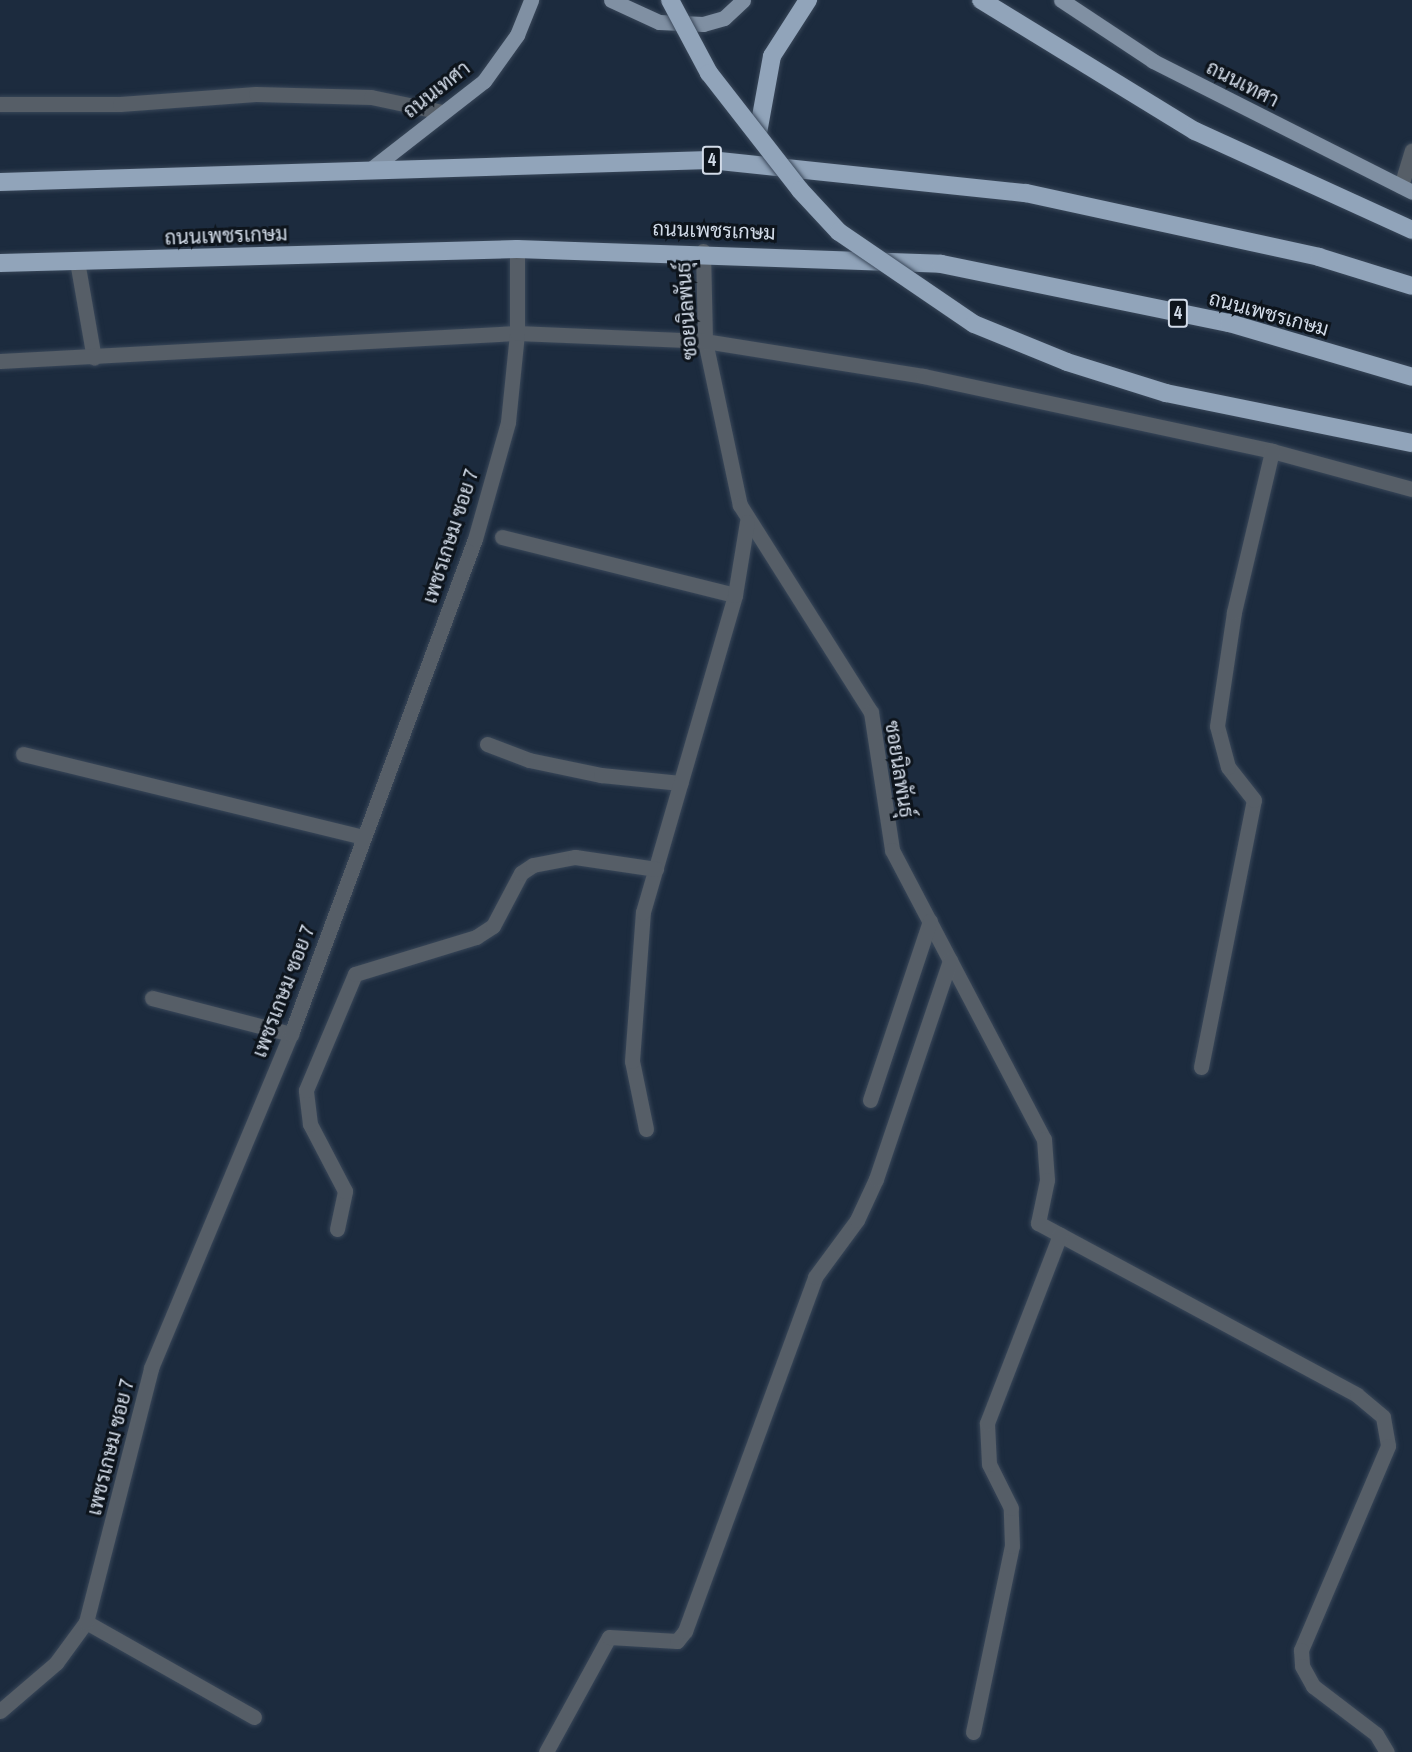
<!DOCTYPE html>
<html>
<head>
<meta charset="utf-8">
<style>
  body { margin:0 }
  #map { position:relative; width:1412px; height:1752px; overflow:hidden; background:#1c2b3e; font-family:"Archivo Narrow",Sarabun,sans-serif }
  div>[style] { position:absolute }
  .roads { filter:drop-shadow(0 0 2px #394759) drop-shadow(0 0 2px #394759) }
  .minor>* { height:15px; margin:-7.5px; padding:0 7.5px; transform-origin:7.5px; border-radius:7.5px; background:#565e67 }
  .major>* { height:15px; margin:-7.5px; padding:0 7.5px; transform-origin:7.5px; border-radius:7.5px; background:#8090a3 }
  .highway>* { height:18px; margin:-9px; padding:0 9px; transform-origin:9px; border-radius:9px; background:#91a4ba }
  .bridges { filter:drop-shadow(0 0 2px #394759) drop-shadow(0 0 2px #394759) }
  .highway-bridge>* { height:18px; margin:-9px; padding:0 9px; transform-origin:9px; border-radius:9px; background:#91a4ba }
  span { translate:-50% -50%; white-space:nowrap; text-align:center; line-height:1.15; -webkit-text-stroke:6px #0d141c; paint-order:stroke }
  .shield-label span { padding:2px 4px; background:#0d141c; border:2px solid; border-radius:4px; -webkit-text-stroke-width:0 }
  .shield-label { font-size:18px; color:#d2dbe8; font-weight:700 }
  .street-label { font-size:20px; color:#d2dbe8 }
</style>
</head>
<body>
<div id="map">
  <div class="roads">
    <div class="minor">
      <i style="left:0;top:104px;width:120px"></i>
      <i style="left:120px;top:104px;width:136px;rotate:-4.2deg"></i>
      <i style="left:256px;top:94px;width:115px;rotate:1.5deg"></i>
      <i style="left:371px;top:97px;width:73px;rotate:11.9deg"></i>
      <i style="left:1401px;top:186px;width:37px;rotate:-73deg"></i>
      <i style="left:703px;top:251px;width:90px;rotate:88.7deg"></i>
      <i style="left:705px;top:341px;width:168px;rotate:78deg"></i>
      <i style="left:740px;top:505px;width:245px;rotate:57.7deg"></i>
      <i style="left:871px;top:712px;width:140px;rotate:81.3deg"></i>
      <i style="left:892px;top:850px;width:327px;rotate:62.3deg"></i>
      <i style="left:1044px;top:1139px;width:41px;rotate:85.8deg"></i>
      <i style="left:1047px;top:1180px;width:44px;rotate:101.8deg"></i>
      <i style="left:1038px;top:1223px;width:362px;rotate:28.3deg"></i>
      <i style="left:1357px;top:1395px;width:34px;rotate:40deg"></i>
      <i style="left:1383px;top:1417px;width:29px;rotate:80deg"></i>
      <i style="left:1388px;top:1446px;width:222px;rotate:113.1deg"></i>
      <i style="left:1301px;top:1650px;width:16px;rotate:86deg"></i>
      <i style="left:1302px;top:1666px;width:23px;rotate:61deg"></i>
      <i style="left:1313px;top:1686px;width:79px;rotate:37.3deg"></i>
      <i style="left:1376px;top:1734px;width:21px;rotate:59deg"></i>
      <i style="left:77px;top:261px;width:98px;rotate:80.1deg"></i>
      <i style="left:0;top:361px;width:518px;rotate:-3.1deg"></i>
      <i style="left:517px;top:333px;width:188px;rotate:2.4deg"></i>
      <i style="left:705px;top:341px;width:221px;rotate:9.1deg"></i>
      <i style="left:923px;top:376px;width:357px;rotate:12.1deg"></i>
      <i style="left:1272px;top:451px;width:145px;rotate:15.2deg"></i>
      <i style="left:502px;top:537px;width:240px;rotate:14deg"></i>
      <i style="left:487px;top:744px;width:45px;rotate:20.9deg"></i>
      <i style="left:529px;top:760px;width:74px;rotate:11.8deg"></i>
      <i style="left:601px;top:775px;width:80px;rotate:5.7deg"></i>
      <i style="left:23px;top:754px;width:350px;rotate:13.7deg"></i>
      <i style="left:152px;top:998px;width:144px;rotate:14.5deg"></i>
      <i style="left:1201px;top:1067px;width:272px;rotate:-78.8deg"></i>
      <i style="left:1254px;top:800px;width:42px;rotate:-128.2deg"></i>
      <i style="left:1228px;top:767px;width:42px;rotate:-105deg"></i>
      <i style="left:1217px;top:726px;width:115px;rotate:-81.5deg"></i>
      <i style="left:1234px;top:612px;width:165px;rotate:-76.7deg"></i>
      <i style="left:870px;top:1100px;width:189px;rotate:-71.5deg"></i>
      <i style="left:646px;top:1129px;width:69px;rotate:-101.6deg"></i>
      <i style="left:632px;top:1061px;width:149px;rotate:-85.8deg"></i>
      <i style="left:643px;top:912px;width:330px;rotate:-73.8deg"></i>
      <i style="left:735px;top:595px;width:74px;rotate:-80.7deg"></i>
      <i style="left:337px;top:1229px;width:39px;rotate:-78deg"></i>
      <i style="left:345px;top:1191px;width:76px;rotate:-117.6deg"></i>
      <i style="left:310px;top:1124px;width:34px;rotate:-97deg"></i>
      <i style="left:306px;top:1090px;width:126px;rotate:-67.1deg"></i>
      <i style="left:355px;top:974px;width:127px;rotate:-17deg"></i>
      <i style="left:476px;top:937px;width:20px;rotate:-33deg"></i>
      <i style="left:493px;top:926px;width:60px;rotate:-62.2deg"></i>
      <i style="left:521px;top:873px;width:14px;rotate:-34deg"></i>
      <i style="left:533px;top:865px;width:43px;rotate:-10.8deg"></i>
      <i style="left:575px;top:857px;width:82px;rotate:8.4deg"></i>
      <i style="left:86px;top:1622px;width:193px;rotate:29.5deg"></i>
      <i style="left:0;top:1711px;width:74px;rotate:-40.6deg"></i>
      <i style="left:56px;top:1663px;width:51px;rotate:-53.8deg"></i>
      <i style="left:86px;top:1622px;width:262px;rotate:-75.6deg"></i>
      <i style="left:151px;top:1368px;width:362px;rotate:-67.3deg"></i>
      <i style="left:291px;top:1034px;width:528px;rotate:-69.61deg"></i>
      <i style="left:475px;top:539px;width:122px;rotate:-74.2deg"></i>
      <i style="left:508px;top:422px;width:89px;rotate:-84.2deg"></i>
      <i style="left:517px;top:333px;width:84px;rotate:-90deg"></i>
      <i style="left:973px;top:1732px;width:190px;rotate:-78.2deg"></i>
      <i style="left:1012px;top:1546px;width:38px;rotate:-92deg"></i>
      <i style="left:1011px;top:1508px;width:49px;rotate:-116.6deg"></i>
      <i style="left:989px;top:1464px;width:41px;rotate:-92.8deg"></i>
      <i style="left:987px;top:1423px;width:202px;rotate:-68.8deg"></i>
      <i style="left:546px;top:1752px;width:131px;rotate:-61.3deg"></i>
      <i style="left:609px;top:1637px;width:68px;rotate:3.4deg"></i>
      <i style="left:677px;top:1641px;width:13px;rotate:-51deg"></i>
      <i style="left:685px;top:1631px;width:377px;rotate:-69.8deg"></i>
      <i style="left:815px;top:1277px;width:71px;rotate:-53.6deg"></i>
      <i style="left:857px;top:1220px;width:45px;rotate:-65.1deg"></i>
      <i style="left:876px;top:1179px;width:231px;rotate:-71.3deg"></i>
    </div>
    <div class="major">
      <i style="left:611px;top:0;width:53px;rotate:24.6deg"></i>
      <i style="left:659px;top:22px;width:44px;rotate:2.6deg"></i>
      <i style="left:703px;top:24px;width:22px;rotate:-16deg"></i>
      <i style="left:724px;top:18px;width:26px;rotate:-43deg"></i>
      <i style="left:1061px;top:0;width:110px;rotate:33.5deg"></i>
      <i style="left:1153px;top:61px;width:290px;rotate:26.8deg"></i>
      <i style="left:371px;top:169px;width:143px;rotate:-37.9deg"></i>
      <i style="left:484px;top:81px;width:57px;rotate:-54.3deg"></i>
      <i style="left:517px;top:35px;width:38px;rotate:-68deg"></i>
    </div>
    <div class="highway">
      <i style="left:981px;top:0;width:251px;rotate:31.5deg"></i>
      <i style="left:1195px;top:131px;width:239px;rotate:24.5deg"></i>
      <i style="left:758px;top:133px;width:78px;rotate:-79.7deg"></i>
      <i style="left:772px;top:56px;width:67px;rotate:-57.3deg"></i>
      <i style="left:0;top:182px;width:710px;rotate:-1.77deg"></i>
      <i style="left:710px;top:160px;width:318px;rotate:6deg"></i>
      <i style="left:1026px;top:193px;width:300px;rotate:12.3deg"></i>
      <i style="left:1319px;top:257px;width:97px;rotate:17.3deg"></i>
      <i style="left:0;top:263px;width:517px;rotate:-1.55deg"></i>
      <i style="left:517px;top:249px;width:424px;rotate:2deg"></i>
      <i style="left:941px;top:264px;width:294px;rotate:11.6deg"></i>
      <i style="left:1229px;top:323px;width:191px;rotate:16.4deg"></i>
    </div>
  </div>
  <div class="bridges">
    <div class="highway-bridge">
      <i style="left:670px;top:0;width:83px;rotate:61.9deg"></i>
      <i style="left:709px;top:73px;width:148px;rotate:52.1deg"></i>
      <i style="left:800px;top:190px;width:57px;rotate:47.1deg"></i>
      <i style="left:839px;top:232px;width:163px;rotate:34.3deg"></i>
      <i style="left:974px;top:324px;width:100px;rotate:22.2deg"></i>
      <i style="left:1067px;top:362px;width:104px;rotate:17.4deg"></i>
      <i style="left:1166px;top:393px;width:251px;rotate:11.5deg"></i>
    </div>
  </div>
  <div class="shield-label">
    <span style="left:712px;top:160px">4</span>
    <span style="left:1178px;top:313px">4</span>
  </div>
  <div class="street-label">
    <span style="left:1243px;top:83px;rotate:27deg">ถนนเทศา</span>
    <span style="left:436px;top:89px;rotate:-38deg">ถนนเทศา</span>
    <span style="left:714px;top:230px;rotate:2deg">ถนนเพชรเกษม</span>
    <span style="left:226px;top:235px;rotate:-2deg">ถนนเพชรเกษม</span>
    <span style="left:686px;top:311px;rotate:-94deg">ซอยนิลพันธุ์</span>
    <span style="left:1269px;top:313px;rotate:15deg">ถนนเพชรเกษม</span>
    <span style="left:450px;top:536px;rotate:-72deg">เพชรเกษม ซอย 7</span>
    <span style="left:900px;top:769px;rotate:81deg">ซอยนิลพันธุ์</span>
    <span style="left:283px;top:991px;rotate:-69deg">เพชรเกษม ซอย 7</span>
    <span style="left:110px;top:1447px;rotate:-76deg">เพชรเกษม ซอย 7</span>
  </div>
</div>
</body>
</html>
